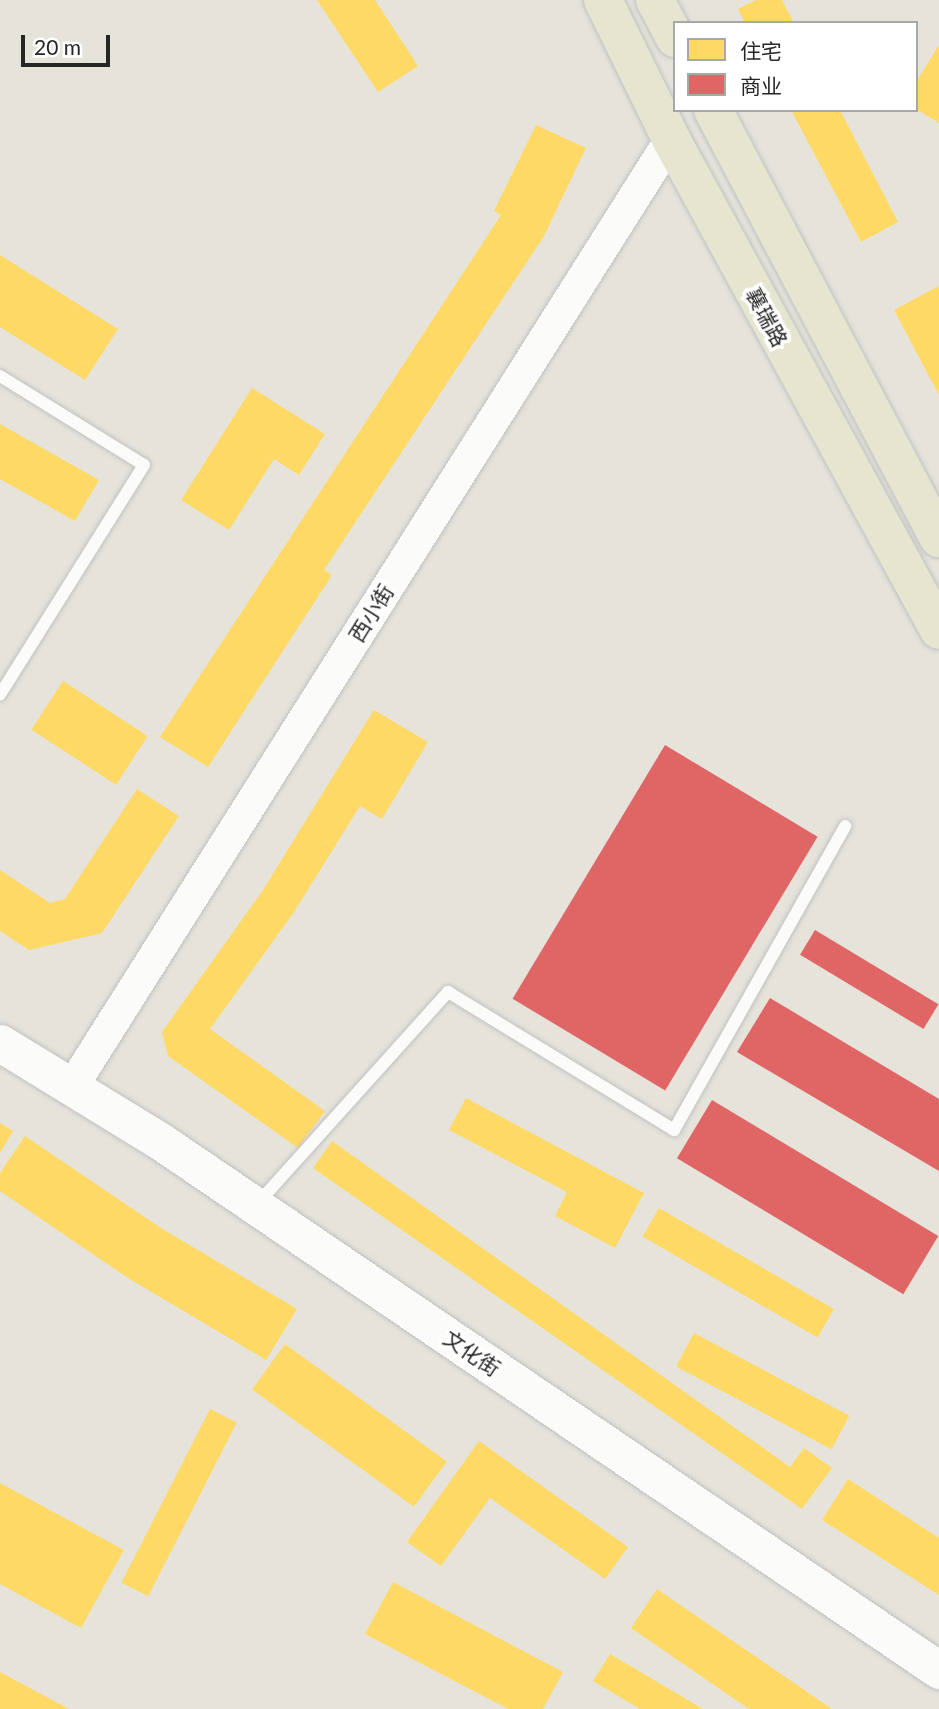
<!DOCTYPE html>
<html>
<head>
<meta charset="utf-8">
<style>
  body { margin:0 }
  #map { position:relative; width:939px; height:1709px; overflow:hidden; background:#e6e3db; font-family:Lato,"Noto Sans SC",sans-serif }
  div>[style] { position:absolute }
  .homes>* { inset:0; background:#ffd966; transform-origin:0 0 }
  .shops>* { inset:0; background:#e06666; transform-origin:0 0 }
  .roads { filter:drop-shadow(0 0 2px #c2c1c1) drop-shadow(0 0 2px #c2c1c1) }
  .service>* { height:12px; margin:-6px; padding:0 6px; transform-origin:6px; border-radius:6px; background:#fbfbfa }
  .tertiary>* { height:32px; margin:-16px; padding:0 16px; transform-origin:16px; border-radius:16px; background:#fbfbfa }
  .secondary>* { height:37px; margin:-18.5px; padding:0 18.5px; transform-origin:18.5px; border-radius:18.5px; background:#fbfbfa }
  .primary>* { height:38px; margin:-19px; padding:0 19px; transform-origin:19px; border-radius:19px; background:#e6e5d0 }
  span { translate:-50% -50%; white-space:nowrap; text-align:center; line-height:1.15; -webkit-text-stroke:7px #fff; paint-order:stroke }
  .street-label { font-size:21px; color:#262626 }
  .legend { position:absolute; left:673px; top:21px; width:245px; height:91px; box-sizing:border-box; background:#fff; border:2px solid #a8a8a8; margin:0; padding:9px 12px; list-style:none; font-size:21px; color:#262626 }
  .legend li { display:flex; align-items:center; gap:14px; height:35px }
  .legend b { width:35px; border:2px solid #a8a8a8 }
  .scale { position:absolute; left:21px; top:35px; width:89px; height:32px; box-sizing:border-box; border:4px solid #262626; border-top:0; padding-left:9px; font-size:21px; line-height:24px; white-space:nowrap; color:#262626; -webkit-text-stroke:5px #fff; paint-order:stroke }
</style>
</head>
<body>
<div id="map">
  <div class="homes">
    <i style="clip-path:polygon(317px 0,375px 0,418px 66px,378px 92px)"></i>
    <i style="clip-path:polygon(756px 0,782px 0,794px 23px,745px 23px,738px 9px)"></i>
    <i style="clip-path:polygon(939px 45px,939px 123px,916px 109px,916px 82px)"></i>
    <i style="clip-path:polygon(791px 110px,840px 110px,898px 222px,861px 242px)"></i>
    <i style="clip-path:polygon(536px 125px,586px 148px,544px 236px,324px 570px,332px 575px,208px 767px,160px 737px,501px 215px,494px 211px)"></i>
    <i style="clip-path:polygon(0 255px,118px 329px,85px 380px,0 327px)"></i>
    <i style="clip-path:polygon(939px 286px,939px 395px,894px 310px)"></i>
    <i style="clip-path:polygon(252px 388px,325px 434px,299px 475px,274px 459px,229px 530px,181px 500px)"></i>
    <i style="clip-path:polygon(0 424px,99px 480px,75px 521px,0 479px)"></i>
    <i style="left:63px;top:681px;width:101px;height:58px;rotate:33deg"></i>
    <i style="clip-path:polygon(374px 710px,428px 742px,382px 819px,360px 806px,294px 912px,210px 1029px,325px 1111px,298px 1148px,168px 1056px,162px 1032px,263px 890px)"></i>
    <i style="clip-path:polygon(137px 789px,179px 816px,102px 933px,29px 950px,0 931px,0 870px,50px 903px,65px 899px)"></i>
    <i style="clip-path:polygon(466px 1098px,644px 1193px,615px 1248px,555px 1216px,567px 1192px,449px 1130px)"></i>
    <i style="clip-path:polygon(0 1123px,13px 1131px,0 1153px)"></i>
    <i style="clip-path:polygon(25px 1136px,161px 1228px,297px 1309px,266px 1360px,128px 1278px,0 1191px,0 1173px)"></i>
    <i style="clip-path:polygon(332px 1141px,790px 1467px,804px 1448px,832px 1468px,802px 1509px,313px 1168px)"></i>
    <i style="left:659px;top:1208px;width:202px;height:33px;rotate:30deg"></i>
    <i style="left:694px;top:1333px;width:176px;height:38px;rotate:28deg"></i>
    <i style="left:285px;top:1344px;width:200px;height:56px;rotate:36deg"></i>
    <i style="left:210px;top:1409px;width:30px;height:195px;rotate:27deg"></i>
    <i style="clip-path:polygon(479px 1441px,628px 1547px,605px 1579px,490px 1498px,441px 1566px,407px 1542px)"></i>
    <i style="clip-path:polygon(848px 1479px,939px 1538px,939px 1595px,822px 1520px)"></i>
    <i style="clip-path:polygon(0 1483px,124px 1550px,81px 1628px,0 1584px)"></i>
    <i style="clip-path:polygon(393px 1582px,563px 1672px,543px 1709px,508px 1709px,365px 1634px)"></i>
    <i style="clip-path:polygon(657px 1589px,832px 1709px,749px 1709px,631px 1628px)"></i>
    <i style="clip-path:polygon(610px 1654px,703px 1709px,640px 1709px,593px 1681px)"></i>
    <i style="clip-path:polygon(0 1672px,69px 1709px,0 1709px)"></i>
  </div>
  <div class="shops">
    <i style="left:665px;top:745px;width:178px;height:296px;rotate:31deg"></i>
    <i style="left:815px;top:930px;width:144px;height:29px;rotate:31deg"></i>
    <i style="clip-path:polygon(770px 998px,939px 1099px,939px 1171px,737px 1052px)"></i>
    <i style="left:712px;top:1100px;width:264px;height:68px;rotate:31deg"></i>
  </div>
  <div class="roads">
    <div class="service">
      <i style="left:0;top:376px;width:169px;rotate:31.7deg"></i>
      <i style="left:144px;top:465px;width:271px;rotate:122.1deg"></i>
      <i style="left:258px;top:1203px;width:284px;rotate:-48deg"></i>
      <i style="left:448px;top:992px;width:265px;rotate:31.4deg"></i>
      <i style="left:674px;top:1130px;width:349px;rotate:-60.6deg"></i>
    </div>
    <div class="tertiary">
      <i style="left:72px;top:1087px;width:1121px;rotate:-57.71deg"></i>
    </div>
    <div class="secondary">
      <i style="left:0;top:1043px;width:188px;rotate:31.5deg"></i>
      <i style="left:160px;top:1141px;width:942px;rotate:34.18deg"></i>
    </div>
    <div class="primary">
      <i style="left:603px;top:0;width:155px;rotate:63.9deg"></i>
      <i style="left:671px;top:139px;width:559px;rotate:61.37deg"></i>
      <i style="left:655px;top:0;width:43px;rotate:62.2deg"></i>
      <i style="left:713px;top:110px;width:484px;rotate:62.2deg"></i>
    </div>
  </div>
  <div class="street-label">
    <span style="left:767px;top:317px;rotate:62deg">襄瑞路</span>
    <span style="left:371px;top:613px;rotate:-58deg">西小街</span>
    <span style="left:472px;top:1353px;rotate:34deg">文化街</span>
  </div>
  <ul class="legend">
  <li><b style="height:19px;background:#ffd966"></b>住宅</li>
  <li><b style="height:19px;background:#e06666"></b>商业</li>
  </ul>
  <div class="scale">20 m</div>
</div>
</body>
</html>
